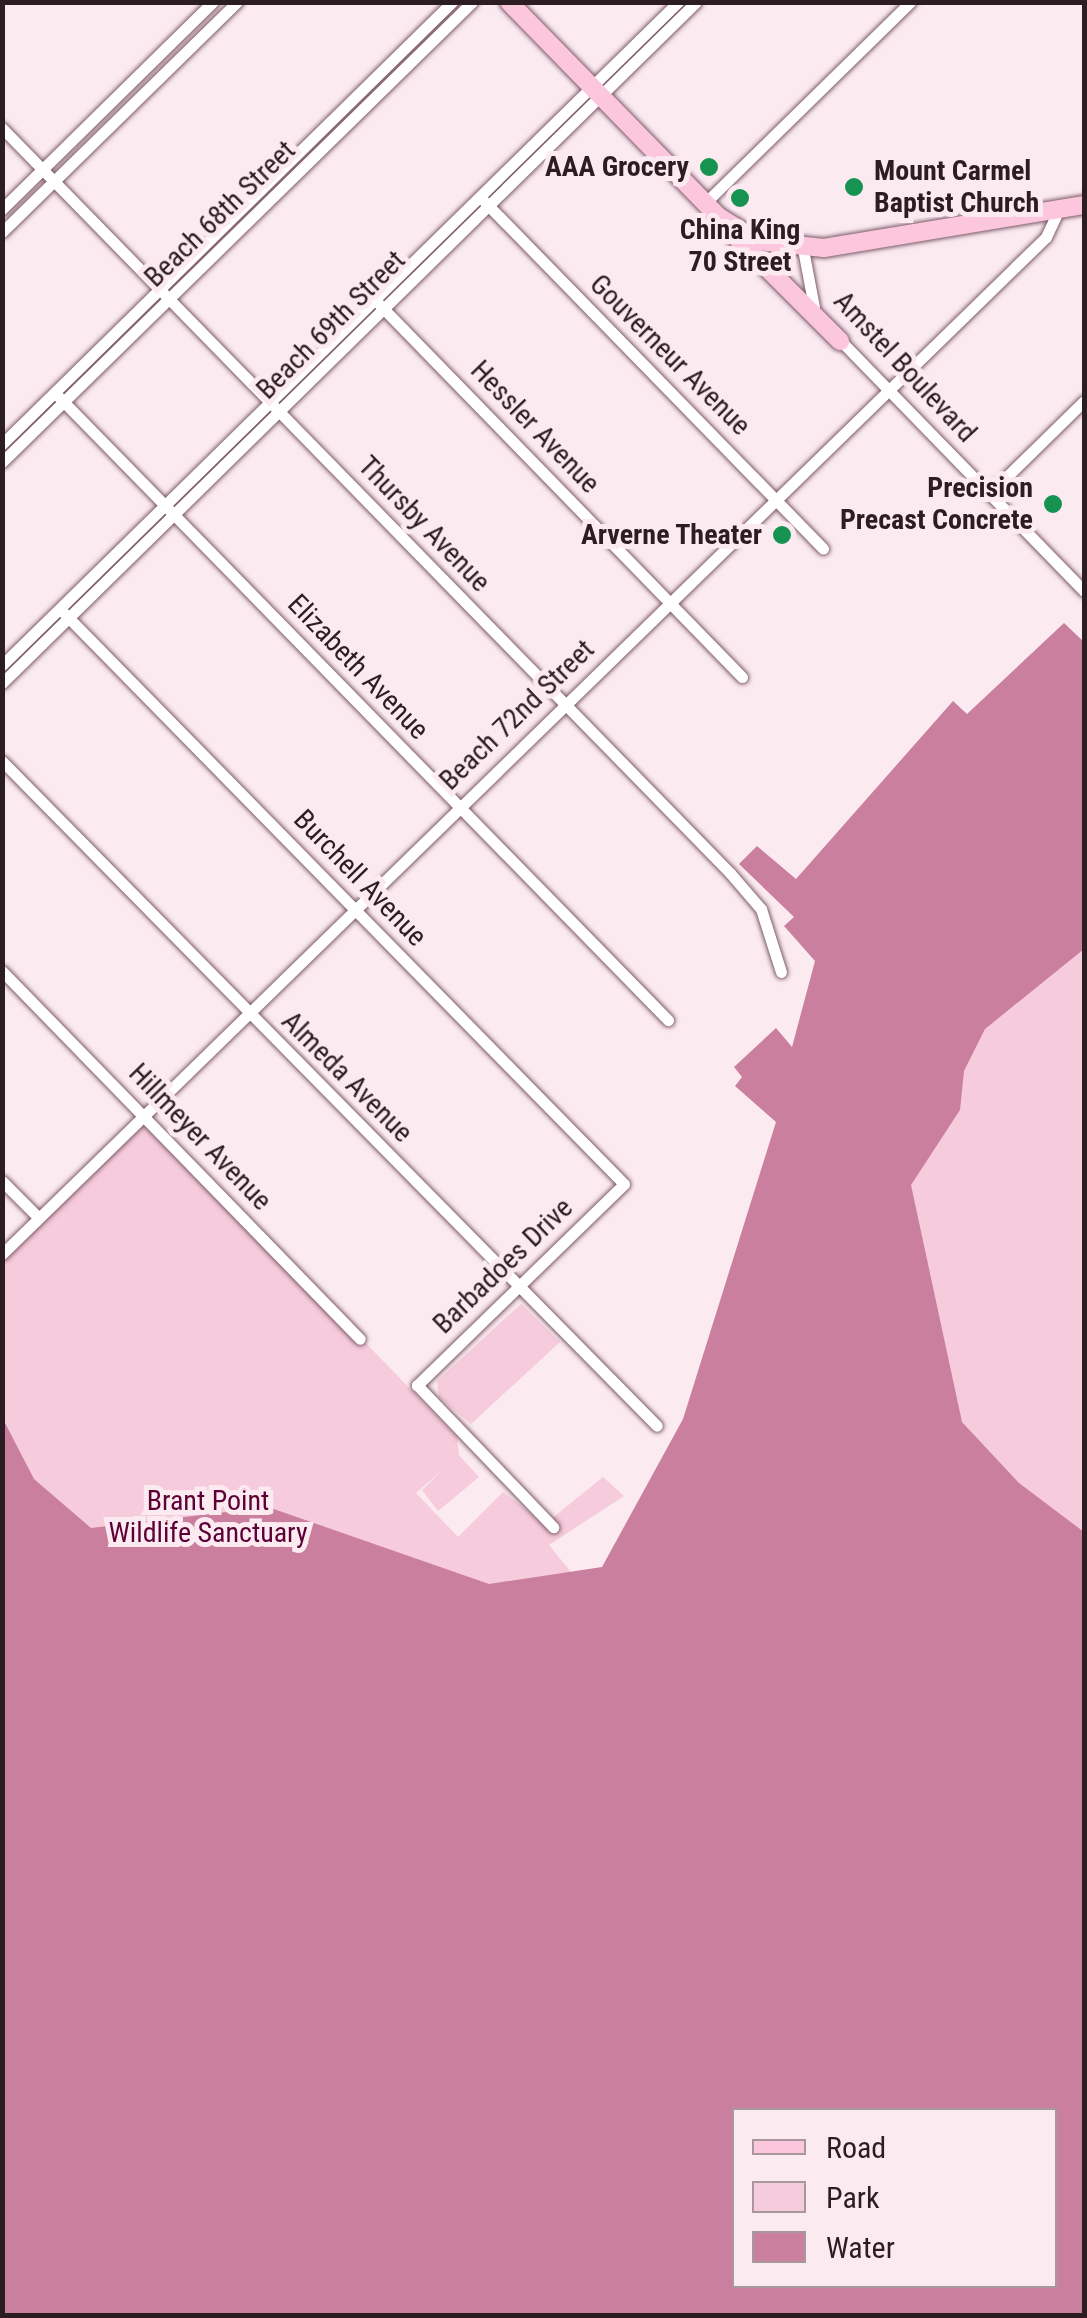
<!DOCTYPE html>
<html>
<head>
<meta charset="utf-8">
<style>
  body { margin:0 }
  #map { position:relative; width:1087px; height:2318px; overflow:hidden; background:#fbeaf0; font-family:"Roboto Condensed",sans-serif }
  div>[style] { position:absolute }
  .green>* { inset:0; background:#f6cbdb }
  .water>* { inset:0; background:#cb7f9e }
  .roads { filter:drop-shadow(0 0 2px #7e5b69) drop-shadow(0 0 2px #7e5b69) }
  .street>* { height:11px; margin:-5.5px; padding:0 5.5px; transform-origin:5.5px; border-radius:5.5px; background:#fff }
  .primary>* { height:18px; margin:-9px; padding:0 9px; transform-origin:9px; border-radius:9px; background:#fcc7dd }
  .dots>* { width:28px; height:28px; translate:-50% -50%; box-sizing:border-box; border:5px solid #fbeaf0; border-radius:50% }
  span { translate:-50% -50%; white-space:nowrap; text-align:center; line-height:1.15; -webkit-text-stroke:10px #fbeaf0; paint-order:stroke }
  .poi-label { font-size:28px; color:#2c1d23; font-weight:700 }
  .right { translate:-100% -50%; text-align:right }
  .left { translate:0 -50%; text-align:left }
  .street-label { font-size:28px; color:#2c1d23 }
  .park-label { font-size:28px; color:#5d0035 }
  .frame { position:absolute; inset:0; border:5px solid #2c1d23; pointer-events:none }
  .legend { position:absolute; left:732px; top:2108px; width:325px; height:180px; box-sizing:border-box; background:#fbeaf0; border:2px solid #a8989e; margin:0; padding:12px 18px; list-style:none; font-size:30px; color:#2c1d23 }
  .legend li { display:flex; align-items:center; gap:20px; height:50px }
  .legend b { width:50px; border:2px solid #a8989e }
</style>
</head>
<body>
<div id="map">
  <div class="green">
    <i style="clip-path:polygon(1076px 944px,1084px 947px,1084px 1542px,1010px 1488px,954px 1422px,898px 1185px,957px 1051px)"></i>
    <i style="clip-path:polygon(145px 1116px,457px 1437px,459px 1455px,479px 1477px,438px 1511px,422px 1490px,443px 1469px,416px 1493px,458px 1537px,503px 1492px,545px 1524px,603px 1477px,624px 1496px,549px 1545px,575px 1577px,491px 1735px,3px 1602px,3px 1254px)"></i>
    <i style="clip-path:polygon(521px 1304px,560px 1342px,471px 1424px,439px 1397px,437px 1381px)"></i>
  </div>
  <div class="water">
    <i style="clip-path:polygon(evenodd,1064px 623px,1084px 642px,1084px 949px,985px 1029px,964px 1071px,960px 1110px,911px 1185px,962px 1422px,1019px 1483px,1084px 1532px,1084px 2315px,3px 2315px,3px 1419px,34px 1479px,91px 1528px,268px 1507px,489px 1584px,602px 1567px,683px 1419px,776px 1122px,735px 1086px,742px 1077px,734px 1067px,776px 1028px,792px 1047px,815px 961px,784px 926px,794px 917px,739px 864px,757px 846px,796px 879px,953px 701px,967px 714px,1064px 623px,734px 2110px,1054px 2110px,1054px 2286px,734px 2286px,734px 2110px)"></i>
  </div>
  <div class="roads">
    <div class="street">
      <i style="left:2px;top:128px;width:1042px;rotate:45.66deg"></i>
      <i style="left:730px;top:873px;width:48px;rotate:49.3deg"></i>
      <i style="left:761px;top:909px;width:66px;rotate:72.4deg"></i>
      <i style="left:483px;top:200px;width:487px;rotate:45.7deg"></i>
      <i style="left:705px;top:203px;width:287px;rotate:-44.4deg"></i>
      <i style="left:2px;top:209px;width:296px;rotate:-44.5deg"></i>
      <i style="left:2px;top:232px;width:329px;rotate:-44.4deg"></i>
      <i style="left:803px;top:249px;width:59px;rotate:79.3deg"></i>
      <i style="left:378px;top:303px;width:522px;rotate:45.78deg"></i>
      <i style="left:838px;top:338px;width:353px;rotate:45.8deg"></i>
      <i style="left:55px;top:393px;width:877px;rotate:45.65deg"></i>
      <i style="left:2px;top:444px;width:631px;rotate:-44.49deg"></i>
      <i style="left:2px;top:462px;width:658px;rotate:-44.38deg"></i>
      <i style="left:989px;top:494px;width:133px;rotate:-44.4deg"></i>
      <i style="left:60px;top:609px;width:805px;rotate:45.55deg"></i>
      <i style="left:624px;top:1184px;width:289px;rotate:135.8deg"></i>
      <i style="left:417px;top:1385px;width:197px;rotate:46.2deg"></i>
      <i style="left:2px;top:665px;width:947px;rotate:-44.44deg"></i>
      <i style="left:2px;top:683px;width:972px;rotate:-44.46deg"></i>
      <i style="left:2px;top:761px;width:933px;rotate:45.43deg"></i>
      <i style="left:2px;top:971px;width:513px;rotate:45.79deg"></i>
      <i style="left:2px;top:1181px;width:52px;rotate:45deg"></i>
      <i style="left:2px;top:1254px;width:1457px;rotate:-44.25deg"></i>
      <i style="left:1046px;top:237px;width:31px;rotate:-65deg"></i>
    </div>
    <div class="primary">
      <i style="left:509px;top:2px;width:301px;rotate:45.7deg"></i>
      <i style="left:719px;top:217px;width:46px;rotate:31.6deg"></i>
      <i style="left:758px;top:241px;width:66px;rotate:6.1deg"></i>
      <i style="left:824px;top:248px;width:264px;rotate:-9.4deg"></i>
      <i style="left:725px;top:226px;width:163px;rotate:45deg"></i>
    </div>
  </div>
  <div class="dots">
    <i style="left:709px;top:167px;background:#169351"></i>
    <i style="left:854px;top:187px;background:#169351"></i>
    <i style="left:740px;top:198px;background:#169351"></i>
    <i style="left:1053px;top:504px;background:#169351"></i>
    <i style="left:782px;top:535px;background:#169351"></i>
  </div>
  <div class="poi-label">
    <span class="right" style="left:689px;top:167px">AAA Grocery</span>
    <span class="left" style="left:874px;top:187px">Mount Carmel<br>Baptist Church</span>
    <span style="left:740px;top:246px">China King<br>70 Street</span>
    <span class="right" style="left:1033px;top:504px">Precision<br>Precast Concrete</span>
    <span class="right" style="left:762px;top:535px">Arverne Theater</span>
  </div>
  <div class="street-label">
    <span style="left:220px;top:214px;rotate:-44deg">Beach 68th Street</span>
    <span style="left:331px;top:325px;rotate:-45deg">Beach 69th Street</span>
    <span style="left:670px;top:355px;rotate:45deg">Gouverneur Avenue</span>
    <span style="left:905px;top:367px;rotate:47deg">Amstel Boulevard</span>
    <span style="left:535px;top:427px;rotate:46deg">Hessler Avenue</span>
    <span style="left:424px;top:524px;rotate:46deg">Thursby Avenue</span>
    <span style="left:358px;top:667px;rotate:46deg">Elizabeth Avenue</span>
    <span style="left:517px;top:715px;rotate:-44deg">Beach 72nd Street</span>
    <span style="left:360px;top:878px;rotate:46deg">Burchell Avenue</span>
    <span style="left:347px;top:1077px;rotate:45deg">Almeda Avenue</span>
    <span style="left:200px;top:1137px;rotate:46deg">Hillmeyer Avenue</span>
    <span style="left:503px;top:1266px;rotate:-44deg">Barbadoes Drive</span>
  </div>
  <div class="park-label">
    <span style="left:208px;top:1517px">Brant Point<br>Wildlife Sanctuary</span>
  </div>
  <div class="frame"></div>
  <ul class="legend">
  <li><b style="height:12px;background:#fcc7dd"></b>Road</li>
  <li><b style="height:28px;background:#f6cbdb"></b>Park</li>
  <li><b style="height:28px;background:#cb7f9e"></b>Water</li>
  </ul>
</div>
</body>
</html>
